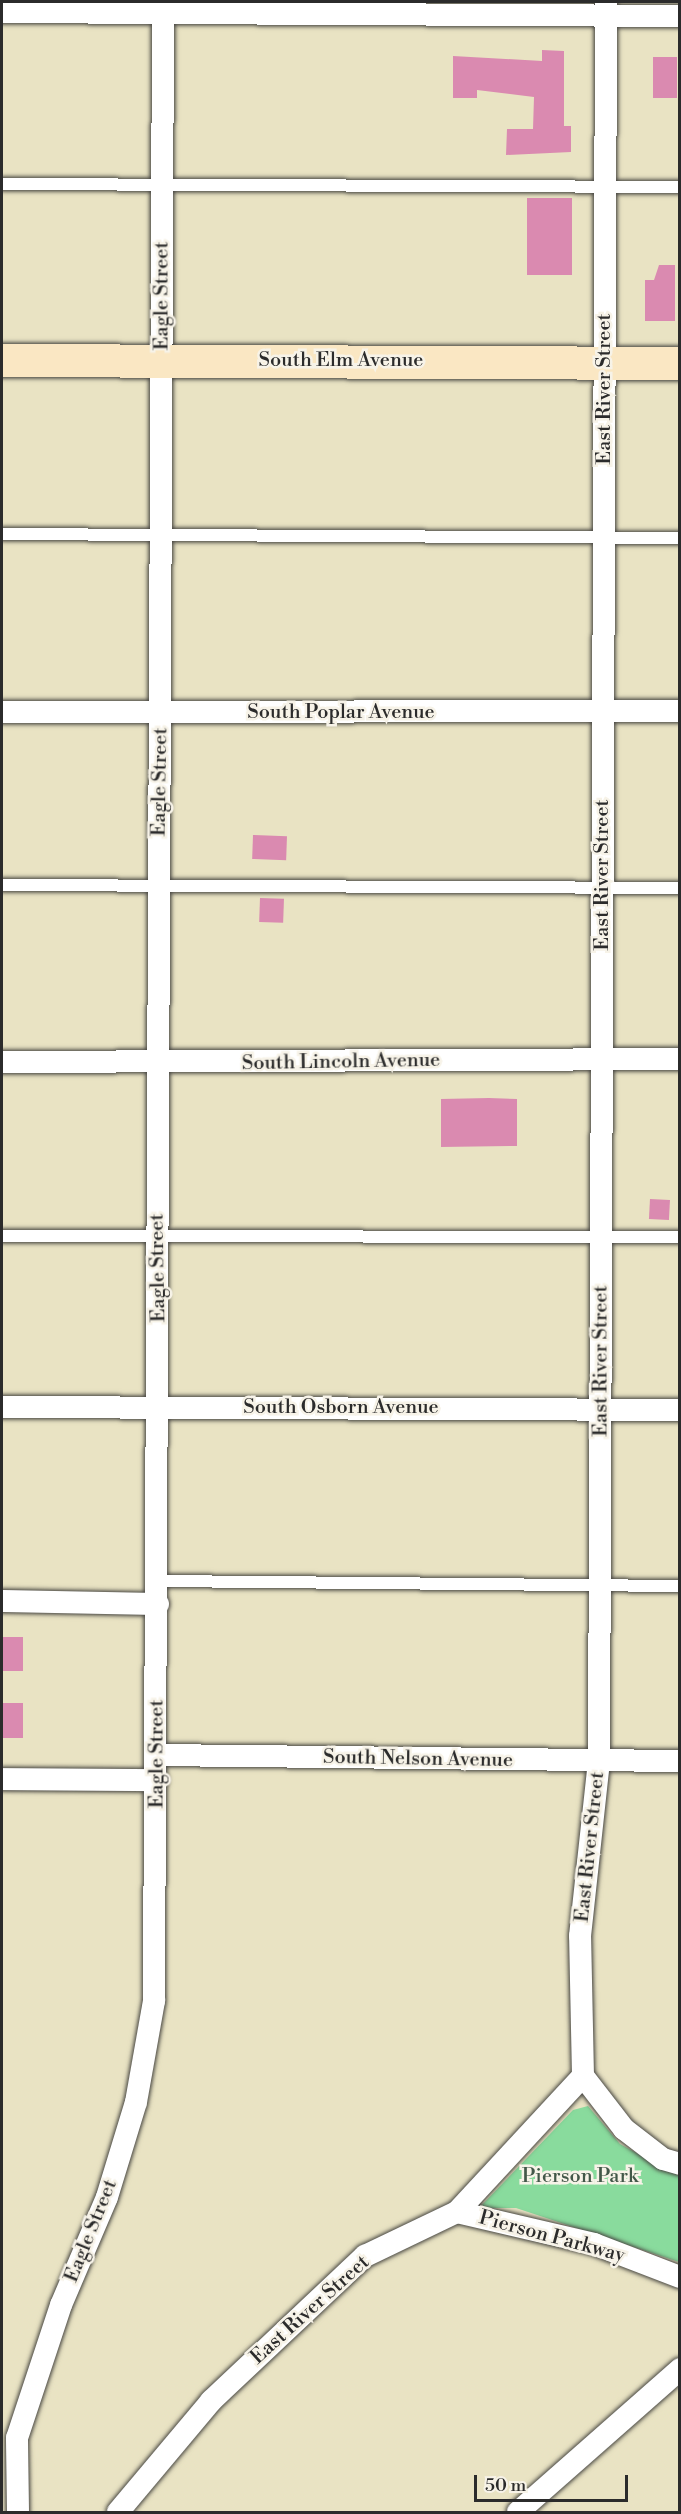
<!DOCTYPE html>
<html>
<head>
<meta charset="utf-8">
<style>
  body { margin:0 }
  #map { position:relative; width:681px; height:2514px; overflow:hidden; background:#e9e3c3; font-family:"Libre Bodoni",serif }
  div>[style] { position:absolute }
  .green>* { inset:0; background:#89db9d }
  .building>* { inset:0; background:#da8ab0; transform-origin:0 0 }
  .roads { filter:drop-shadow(0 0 2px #484742) drop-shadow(0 0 2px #484742) }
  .lane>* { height:12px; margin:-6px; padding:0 6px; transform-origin:6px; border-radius:6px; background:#fff }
  .street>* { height:22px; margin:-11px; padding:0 11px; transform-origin:11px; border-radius:11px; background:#fff }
  .secondary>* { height:33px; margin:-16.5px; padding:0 16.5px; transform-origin:16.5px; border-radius:16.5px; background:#fae7c3 }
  span { translate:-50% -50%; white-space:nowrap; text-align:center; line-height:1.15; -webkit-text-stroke:5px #f7f3e8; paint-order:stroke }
  .street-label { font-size:20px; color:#2b2b2b }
  .park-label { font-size:20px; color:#425748 }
  .frame { position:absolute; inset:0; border:3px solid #2b2b2b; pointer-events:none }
  .scale { position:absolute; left:474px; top:2475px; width:154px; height:27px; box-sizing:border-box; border:3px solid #2b2b2b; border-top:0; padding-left:8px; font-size:18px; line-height:21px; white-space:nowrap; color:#2b2b2b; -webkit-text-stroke:4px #f7f3e8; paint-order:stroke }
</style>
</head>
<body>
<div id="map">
  <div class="green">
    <i style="clip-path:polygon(588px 2106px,620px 2144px,679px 2176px,679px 2262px,516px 2208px,479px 2208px,573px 2110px)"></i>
  </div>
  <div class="building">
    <i style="clip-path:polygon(542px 50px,564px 51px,564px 126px,571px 126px,571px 152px,506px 155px,507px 129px,533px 129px,534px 97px,477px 90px,477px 98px,453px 98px,453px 56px,542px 61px)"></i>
    <i style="left:653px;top:57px;width:24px;height:41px"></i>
    <i style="left:527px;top:198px;width:45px;height:77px"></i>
    <i style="clip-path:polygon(659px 265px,675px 265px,675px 321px,645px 321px,645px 280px,654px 280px)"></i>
    <i style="left:253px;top:835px;width:34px;height:24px;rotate:2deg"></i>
    <i style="left:260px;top:898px;width:24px;height:24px;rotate:2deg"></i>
    <i style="clip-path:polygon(489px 1098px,517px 1099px,517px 1146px,441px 1147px,441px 1099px)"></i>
    <i style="left:650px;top:1199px;width:20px;height:20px;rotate:3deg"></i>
    <i style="left:2px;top:1637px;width:21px;height:34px"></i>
    <i style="left:2px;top:1703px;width:21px;height:35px"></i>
  </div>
  <div class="roads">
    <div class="lane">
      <i style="left:2px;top:184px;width:678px;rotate:0.25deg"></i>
      <i style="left:2px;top:534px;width:678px;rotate:0.34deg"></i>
      <i style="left:2px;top:885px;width:678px;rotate:0.25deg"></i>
      <i style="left:2px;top:1236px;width:678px;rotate:0.08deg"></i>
      <i style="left:159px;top:1581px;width:521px;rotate:0.55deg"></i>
    </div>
    <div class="street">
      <i style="left:2px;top:12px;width:678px;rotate:0.34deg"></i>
      <i style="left:2px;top:712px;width:678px;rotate:-0.08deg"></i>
      <i style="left:2px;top:1062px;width:678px;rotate:-0.25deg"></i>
      <i style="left:2px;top:1407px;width:678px;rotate:0.25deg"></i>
      <i style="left:2px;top:1601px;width:156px;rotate:1.1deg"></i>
      <i style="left:156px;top:1755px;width:524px;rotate:0.66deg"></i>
      <i style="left:2px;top:1779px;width:155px;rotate:0.4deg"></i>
      <i style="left:583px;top:2076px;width:67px;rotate:52.3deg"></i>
      <i style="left:624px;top:2129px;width:49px;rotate:37.6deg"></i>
      <i style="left:663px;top:2159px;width:18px;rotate:16deg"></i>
      <i style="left:457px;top:2212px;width:141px;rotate:13.1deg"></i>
      <i style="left:594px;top:2244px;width:92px;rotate:21deg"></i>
      <i style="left:18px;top:2512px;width:74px;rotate:-90.8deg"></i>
      <i style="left:17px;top:2438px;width:140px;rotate:-71.7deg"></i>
      <i style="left:61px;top:2305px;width:117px;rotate:-66.9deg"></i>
      <i style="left:107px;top:2197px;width:99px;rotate:-73deg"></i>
      <i style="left:136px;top:2102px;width:103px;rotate:-79.9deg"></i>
      <i style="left:154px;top:2001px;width:1999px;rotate:-89.74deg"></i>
      <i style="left:118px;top:2512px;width:145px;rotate:-50deg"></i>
      <i style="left:211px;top:2401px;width:212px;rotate:-43.3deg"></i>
      <i style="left:365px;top:2256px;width:102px;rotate:-25.6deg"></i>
      <i style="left:457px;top:2212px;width:185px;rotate:-47.2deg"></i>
      <i style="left:583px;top:2076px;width:140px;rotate:-91.2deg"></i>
      <i style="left:580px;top:1936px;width:176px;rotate:-83.8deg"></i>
      <i style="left:599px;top:1761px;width:1759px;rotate:-89.77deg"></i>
      <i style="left:518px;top:2512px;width:216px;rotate:-41.4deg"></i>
    </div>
    <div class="secondary">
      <i style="left:2px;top:360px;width:678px;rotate:0.25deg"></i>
    </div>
  </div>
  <div class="street-label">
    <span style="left:162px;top:296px;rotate:-90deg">Eagle Street</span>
    <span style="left:341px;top:360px">South Elm Avenue</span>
    <span style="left:604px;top:389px;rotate:-90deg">East River Street</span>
    <span style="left:341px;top:712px">South Poplar Avenue</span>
    <span style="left:160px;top:782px;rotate:-89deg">Eagle Street</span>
    <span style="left:602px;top:875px;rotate:-90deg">East River Street</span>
    <span style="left:341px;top:1062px;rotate:-1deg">South Lincoln Avenue</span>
    <span style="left:158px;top:1268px;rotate:-91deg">Eagle Street</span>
    <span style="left:601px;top:1361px;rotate:-90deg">East River Street</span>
    <span style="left:341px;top:1407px">South Osborn Avenue</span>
    <span style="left:157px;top:1754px;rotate:-90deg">Eagle Street</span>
    <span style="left:418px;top:1759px;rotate:1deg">South Nelson Avenue</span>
    <span style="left:590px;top:1847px;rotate:-84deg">East River Street</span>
    <span style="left:91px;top:2231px;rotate:-68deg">Eagle Street</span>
    <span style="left:552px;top:2237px;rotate:15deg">Pierson Parkway</span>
    <span style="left:310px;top:2310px;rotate:-42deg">East River Street</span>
  </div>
  <div class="park-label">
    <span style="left:580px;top:2176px">Pierson Park</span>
  </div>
  <div class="frame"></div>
  <div class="scale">50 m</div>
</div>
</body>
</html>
